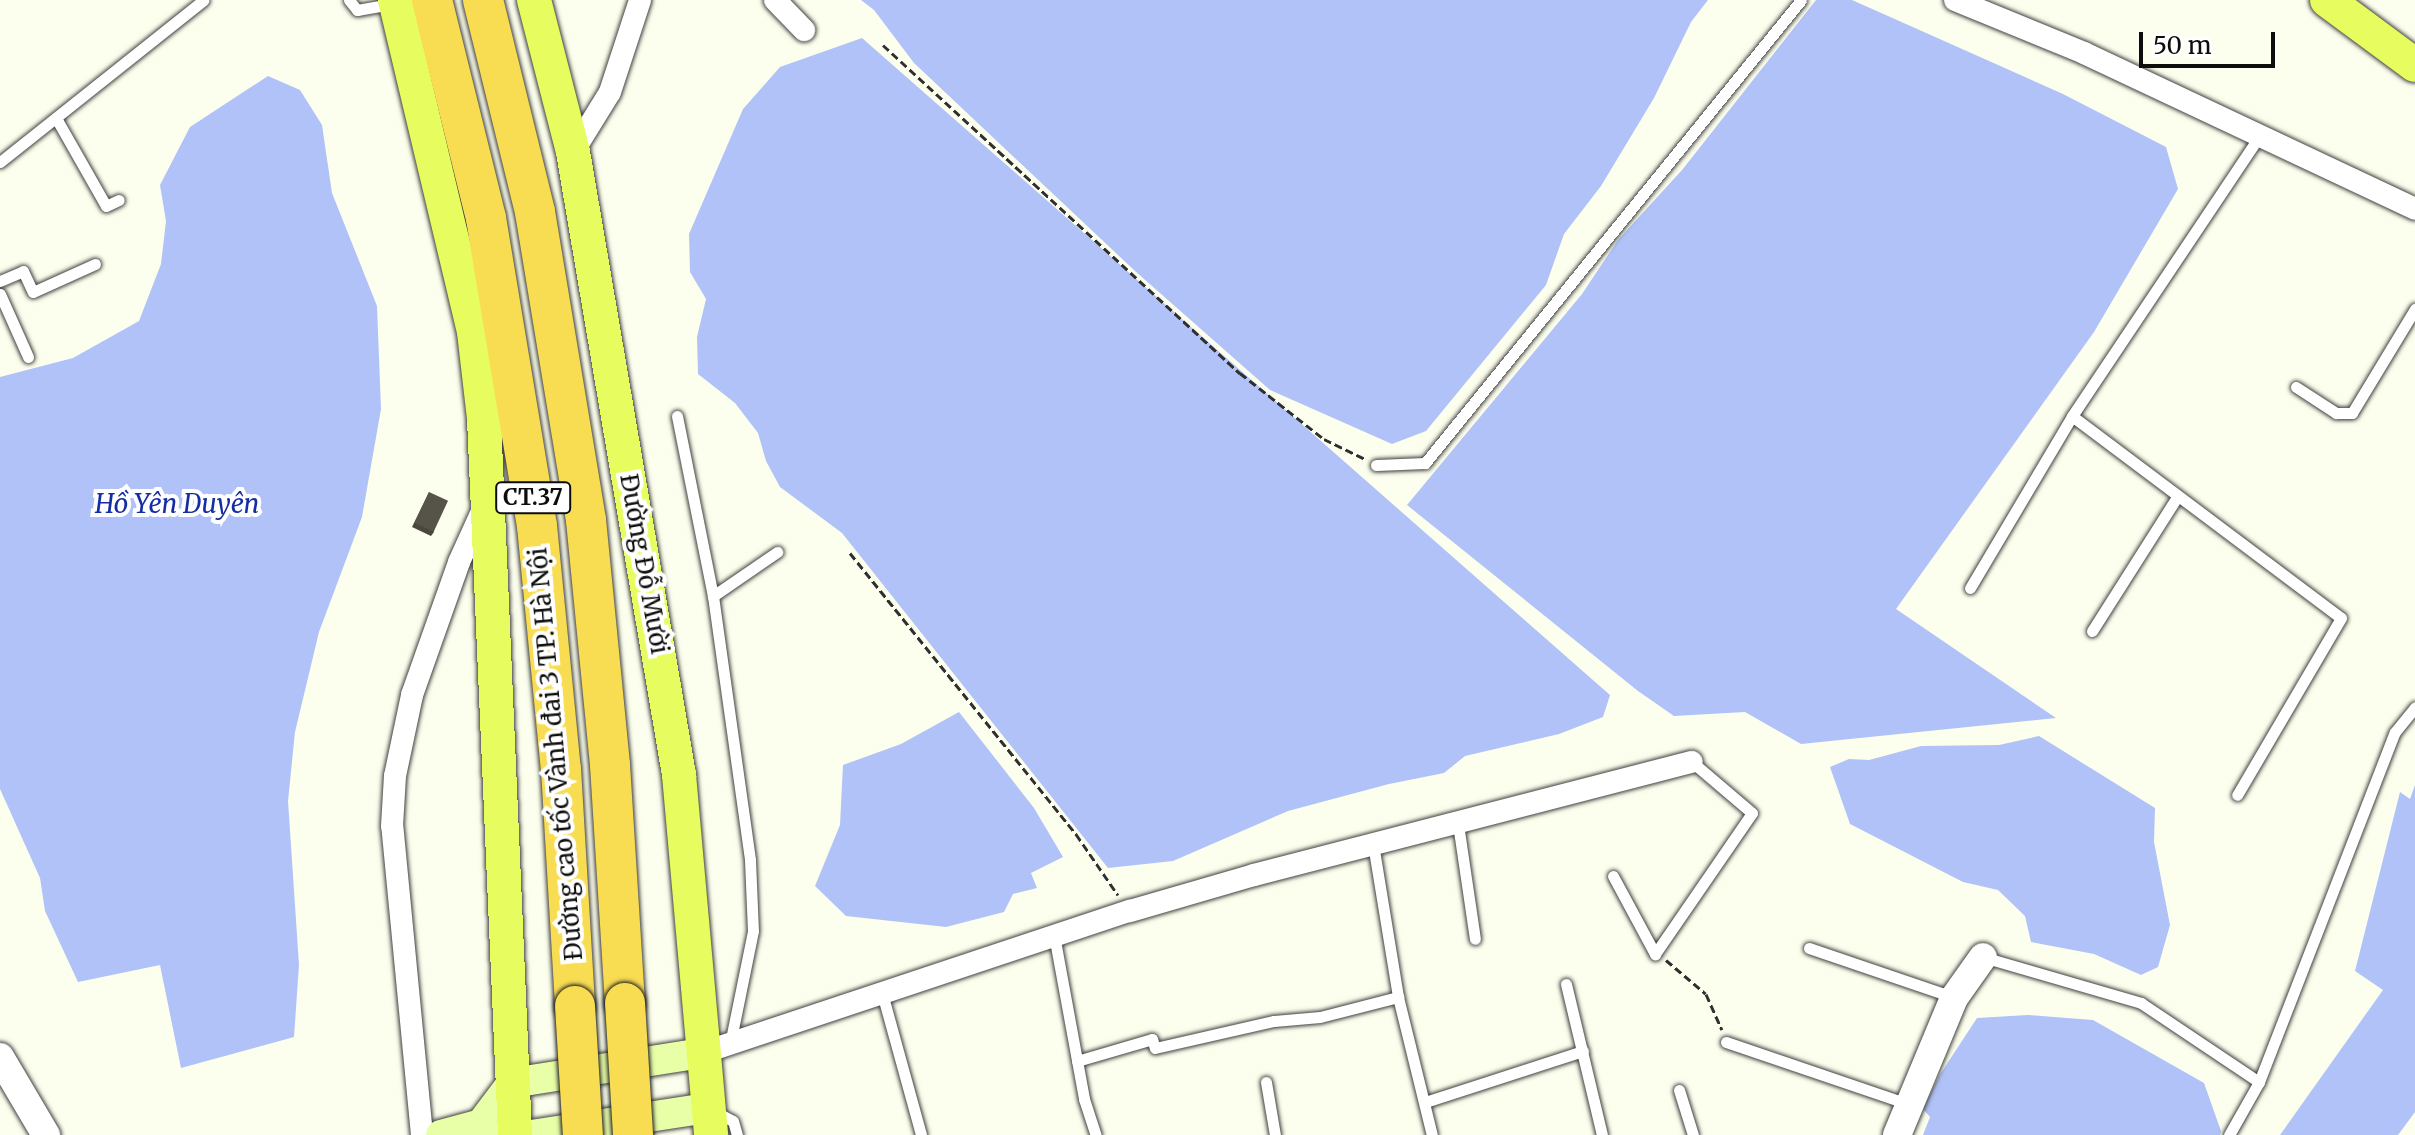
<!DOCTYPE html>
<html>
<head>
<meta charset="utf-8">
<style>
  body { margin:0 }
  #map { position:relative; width:2415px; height:1135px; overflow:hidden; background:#fcffed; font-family:Merriweather,serif }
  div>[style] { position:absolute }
  .water>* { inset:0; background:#b0c2f8 }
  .path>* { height:3px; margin-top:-1.5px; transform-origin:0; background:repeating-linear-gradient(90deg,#2f2f2f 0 8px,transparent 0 12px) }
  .roads { filter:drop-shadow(0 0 2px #404040) drop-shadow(0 0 2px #404040) }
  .service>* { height:11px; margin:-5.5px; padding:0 5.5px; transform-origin:5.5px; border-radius:5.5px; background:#fff }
  .minor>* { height:22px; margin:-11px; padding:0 11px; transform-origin:11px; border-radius:11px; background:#fff }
  .tertiary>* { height:28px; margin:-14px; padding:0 14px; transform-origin:14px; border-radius:14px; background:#fff }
  .secondary>* { height:30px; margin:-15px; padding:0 15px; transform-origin:15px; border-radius:15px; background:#e8ffa8 }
  .primary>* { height:34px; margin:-17px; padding:0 17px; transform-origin:17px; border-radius:17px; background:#e7fc5f }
  .motorway>* { height:40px; margin:-20px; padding:0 20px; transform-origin:20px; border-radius:20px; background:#f8dc51 }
  .bridges { filter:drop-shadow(0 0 2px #1e1e1e) drop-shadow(0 0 2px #1e1e1e) }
  .motorway-bridge>* { height:40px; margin:-20px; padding:0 20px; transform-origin:20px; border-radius:20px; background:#f8dc51 }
  .wall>* { inset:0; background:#4a473f }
  .building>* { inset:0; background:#565349; transform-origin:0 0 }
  span { translate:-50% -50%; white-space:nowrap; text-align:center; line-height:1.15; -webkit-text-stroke:8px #fff; paint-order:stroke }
  .shield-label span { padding:2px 6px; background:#fff; border:2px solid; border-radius:6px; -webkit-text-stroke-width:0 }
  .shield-label { font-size:22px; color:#0d0d0d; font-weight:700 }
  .street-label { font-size:24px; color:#0d0d0d }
  .water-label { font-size:26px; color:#132ea2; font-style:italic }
  .scale { position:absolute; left:2139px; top:32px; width:136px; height:36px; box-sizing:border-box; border:4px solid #0d0d0d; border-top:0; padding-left:10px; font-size:24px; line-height:28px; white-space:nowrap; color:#0d0d0d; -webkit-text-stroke:6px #fff; paint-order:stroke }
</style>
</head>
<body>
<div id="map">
  <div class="water">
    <i style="clip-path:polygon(861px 0,1708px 0,1691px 22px,1654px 98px,1601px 186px,1564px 234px,1546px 285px,1426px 431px,1392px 444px,1270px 390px,1135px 271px,914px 63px,874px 10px)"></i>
    <i style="clip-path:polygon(1816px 0,1852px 0,2063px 94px,2166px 147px,2178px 189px,2094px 332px,1896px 609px,2056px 718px,1801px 744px,1745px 712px,1674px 716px,1638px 691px,1407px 505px,1582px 294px,1618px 240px,1682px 170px)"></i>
    <i style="clip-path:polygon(862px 38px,1610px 695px,1603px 717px,1559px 734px,1465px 756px,1444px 773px,1389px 784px,1288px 811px,1173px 861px,1108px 868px,842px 533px,780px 487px,766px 461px,758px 433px,735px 403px,698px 374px,697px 337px,706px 299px,690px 272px,689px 234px,743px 109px,780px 67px)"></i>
    <i style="clip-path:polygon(268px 76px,300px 90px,322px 125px,332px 193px,377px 306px,381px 409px,362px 517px,319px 632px,295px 732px,288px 801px,299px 965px,294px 1037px,181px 1068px,160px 965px,78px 982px,45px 911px,40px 878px,0 789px,0 377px,73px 358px,139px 321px,161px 264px,166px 221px,160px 185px,190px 127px)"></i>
    <i style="clip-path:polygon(959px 712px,1034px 808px,1063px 857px,1031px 873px,1037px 888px,1013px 894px,1004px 912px,946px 927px,846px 916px,815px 886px,840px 825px,843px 765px,901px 744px)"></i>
    <i style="clip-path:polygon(2039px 736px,2155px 808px,2154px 842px,2170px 925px,2158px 967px,2141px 975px,2094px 954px,2031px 942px,2025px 916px,1998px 890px,1963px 882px,1850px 824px,1830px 767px,1849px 759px,1869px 760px,1921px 746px,1999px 745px)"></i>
    <i style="clip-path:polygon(2415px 785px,2415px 1112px,2398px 1135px,2280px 1135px,2383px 990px,2355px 971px,2400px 792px,2410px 799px)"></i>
    <i style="clip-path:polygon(2028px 1015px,2093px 1020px,2204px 1083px,2221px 1131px,2220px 1135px,1923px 1135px,1930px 1117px,1923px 1109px,1939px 1076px,1977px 1018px)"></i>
  </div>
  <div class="path">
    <i style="left:883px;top:45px;width:485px;rotate:42.6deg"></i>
    <i style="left:1240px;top:373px;width:107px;rotate:38.2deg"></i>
    <i style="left:1324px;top:439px;width:46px;rotate:26deg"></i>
    <i style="left:850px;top:553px;width:361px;rotate:51.2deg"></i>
    <i style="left:1076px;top:834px;width:74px;rotate:55.5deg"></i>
    <i style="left:1666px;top:960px;width:52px;rotate:40.4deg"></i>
    <i style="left:1706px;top:994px;width:39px;rotate:66deg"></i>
  </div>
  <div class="roads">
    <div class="service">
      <i style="left:349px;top:0;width:13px;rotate:51deg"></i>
      <i style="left:357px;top:10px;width:36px;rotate:-10deg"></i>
      <i style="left:56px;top:118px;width:101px;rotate:60.4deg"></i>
      <i style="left:106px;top:206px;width:14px;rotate:-25deg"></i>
      <i style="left:0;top:162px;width:260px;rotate:-38.5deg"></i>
      <i style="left:0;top:281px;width:25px;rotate:-23deg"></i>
      <i style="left:23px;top:271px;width:23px;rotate:65deg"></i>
      <i style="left:33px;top:292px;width:68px;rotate:-24.3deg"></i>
      <i style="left:0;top:294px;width:69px;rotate:66deg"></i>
      <i style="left:2296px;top:387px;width:48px;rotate:33deg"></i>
      <i style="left:2336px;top:413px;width:16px"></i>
      <i style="left:2352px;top:413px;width:122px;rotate:-58.8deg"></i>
      <i style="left:677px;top:416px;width:184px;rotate:78.7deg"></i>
      <i style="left:713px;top:596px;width:267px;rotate:82deg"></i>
      <i style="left:750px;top:860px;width:71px;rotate:87.6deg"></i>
      <i style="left:753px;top:931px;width:115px;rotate:101.5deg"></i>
      <i style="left:2072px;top:416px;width:336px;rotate:36.9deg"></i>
      <i style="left:2341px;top:618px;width:205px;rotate:120.4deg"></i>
      <i style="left:1376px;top:465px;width:49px;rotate:-2.3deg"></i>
      <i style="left:1425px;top:463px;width:596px;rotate:-50.92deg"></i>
      <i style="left:1970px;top:588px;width:200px;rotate:-59.3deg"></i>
      <i style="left:2072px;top:416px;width:339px;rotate:-56.2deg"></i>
      <i style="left:713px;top:596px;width:78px;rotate:-34.5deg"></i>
      <i style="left:2092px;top:631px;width:159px;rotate:-57.6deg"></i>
      <i style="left:1458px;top:824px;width:116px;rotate:81.6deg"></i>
      <i style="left:1373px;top:844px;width:155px;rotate:80.7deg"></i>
      <i style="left:1398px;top:997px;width:142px;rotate:76.2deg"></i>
      <i style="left:1613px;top:876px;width:89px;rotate:61.7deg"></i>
      <i style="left:1655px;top:954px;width:171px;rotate:-55.5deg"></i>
      <i style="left:1752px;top:813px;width:79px;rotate:-139.6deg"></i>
      <i style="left:1054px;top:935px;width:167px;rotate:79.6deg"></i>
      <i style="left:1084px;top:1099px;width:38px;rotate:72deg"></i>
      <i style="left:1809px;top:948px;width:152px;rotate:18.8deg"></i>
      <i style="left:1983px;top:957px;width:165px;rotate:16.2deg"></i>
      <i style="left:2141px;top:1003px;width:142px;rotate:33.8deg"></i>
      <i style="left:1566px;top:984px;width:155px;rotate:76.6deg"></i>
      <i style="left:882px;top:993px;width:147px;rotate:74.6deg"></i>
      <i style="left:1726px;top:1042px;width:192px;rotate:18.8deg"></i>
      <i style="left:1077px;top:1061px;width:78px;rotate:-16.3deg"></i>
      <i style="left:1152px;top:1039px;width:9px;rotate:72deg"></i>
      <i style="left:1155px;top:1048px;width:122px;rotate:-12.8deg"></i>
      <i style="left:1274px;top:1021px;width:46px;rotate:-5deg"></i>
      <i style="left:1320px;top:1017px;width:81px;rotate:-14.4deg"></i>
      <i style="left:1266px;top:1082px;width:54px;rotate:80.4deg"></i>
      <i style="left:1679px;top:1090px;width:47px;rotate:72.7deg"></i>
      <i style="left:1425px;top:1102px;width:166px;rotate:-17.9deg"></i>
      <i style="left:714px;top:1111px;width:21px;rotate:28deg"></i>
      <i style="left:733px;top:1121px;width:15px;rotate:74deg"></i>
      <i style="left:2229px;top:1135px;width:61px;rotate:-60.5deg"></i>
      <i style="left:2259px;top:1082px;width:375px;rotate:-68.8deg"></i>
      <i style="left:2395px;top:732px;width:32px;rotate:-51deg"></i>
    </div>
    <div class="minor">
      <i style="left:775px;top:0;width:42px;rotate:46deg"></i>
      <i style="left:1955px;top:0;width:139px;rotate:22.3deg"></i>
      <i style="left:2084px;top:53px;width:366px;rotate:25.2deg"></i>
      <i style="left:573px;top:152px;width:70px;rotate:-58.3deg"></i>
      <i style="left:610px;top:92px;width:97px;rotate:-71.9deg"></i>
      <i style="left:702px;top:1053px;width:451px;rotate:-18.4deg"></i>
      <i style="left:1130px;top:911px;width:129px;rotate:-16.2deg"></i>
      <i style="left:1254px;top:875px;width:452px;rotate:-14.5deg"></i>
      <i style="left:422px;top:1135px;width:310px;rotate:-95.5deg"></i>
      <i style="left:392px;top:826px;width:50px;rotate:-86.6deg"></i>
      <i style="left:395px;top:776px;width:83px;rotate:-78.1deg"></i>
      <i style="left:412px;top:695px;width:141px;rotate:-70.5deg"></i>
      <i style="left:459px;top:562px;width:63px;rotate:-65.5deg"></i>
    </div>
    <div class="tertiary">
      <i style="left:0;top:1057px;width:91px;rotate:59.5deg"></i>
      <i style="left:1897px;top:1135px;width:148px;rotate:-67.4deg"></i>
      <i style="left:1954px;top:998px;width:50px;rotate:-54.7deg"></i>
    </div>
    <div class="secondary">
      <i style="left:481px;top:1124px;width:51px;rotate:-52.9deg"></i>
      <i style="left:512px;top:1083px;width:192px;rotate:-9deg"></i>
      <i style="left:441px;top:1135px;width:41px;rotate:-15.4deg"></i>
      <i style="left:481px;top:1124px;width:16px;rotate:14deg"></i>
      <i style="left:531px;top:1135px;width:179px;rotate:-8.7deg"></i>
    </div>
    <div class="primary">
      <i style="left:395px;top:0;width:341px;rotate:76.6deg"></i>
      <i style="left:474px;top:332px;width:88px;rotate:83.4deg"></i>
      <i style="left:484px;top:419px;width:717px;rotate:87.52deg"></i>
      <i style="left:534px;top:0;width:157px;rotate:75.6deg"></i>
      <i style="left:573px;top:152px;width:632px;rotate:80.34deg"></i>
      <i style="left:679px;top:775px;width:361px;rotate:84.9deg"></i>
      <i style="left:2327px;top:0;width:109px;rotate:36.5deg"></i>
    </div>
    <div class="motorway">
      <i style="left:432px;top:0;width:225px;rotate:76.1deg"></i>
      <i style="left:486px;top:218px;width:312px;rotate:80.6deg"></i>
      <i style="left:537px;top:526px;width:244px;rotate:84.4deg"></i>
      <i style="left:561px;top:769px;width:237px;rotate:86.6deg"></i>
      <i style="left:483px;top:0;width:218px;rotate:76.2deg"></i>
      <i style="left:535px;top:212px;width:312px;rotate:80.6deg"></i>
      <i style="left:586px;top:520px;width:246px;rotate:84.4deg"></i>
      <i style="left:610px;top:765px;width:238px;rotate:86.4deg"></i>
    </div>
  </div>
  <div class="bridges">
    <div class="motorway-bridge">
      <i style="left:625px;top:1003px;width:132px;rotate:86.5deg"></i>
      <i style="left:575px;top:1006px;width:129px;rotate:86.5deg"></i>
    </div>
  </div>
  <div class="wall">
    <i style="clip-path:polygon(429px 492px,434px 532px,431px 536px,412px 527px)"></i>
  </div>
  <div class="building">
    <i style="left:429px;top:492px;width:21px;height:34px;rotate:25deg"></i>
  </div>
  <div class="shield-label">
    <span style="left:533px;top:498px">CT.37</span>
  </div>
  <div class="street-label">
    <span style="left:644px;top:564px;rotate:80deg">Đường Đỗ Mười</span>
    <span style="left:556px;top:754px;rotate:-95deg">Đường cao tốc Vành đai 3 TP. Hà Nội</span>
  </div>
  <div class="water-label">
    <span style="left:177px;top:504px">Hồ Yên Duyên</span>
  </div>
  <div class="scale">50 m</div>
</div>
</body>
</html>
